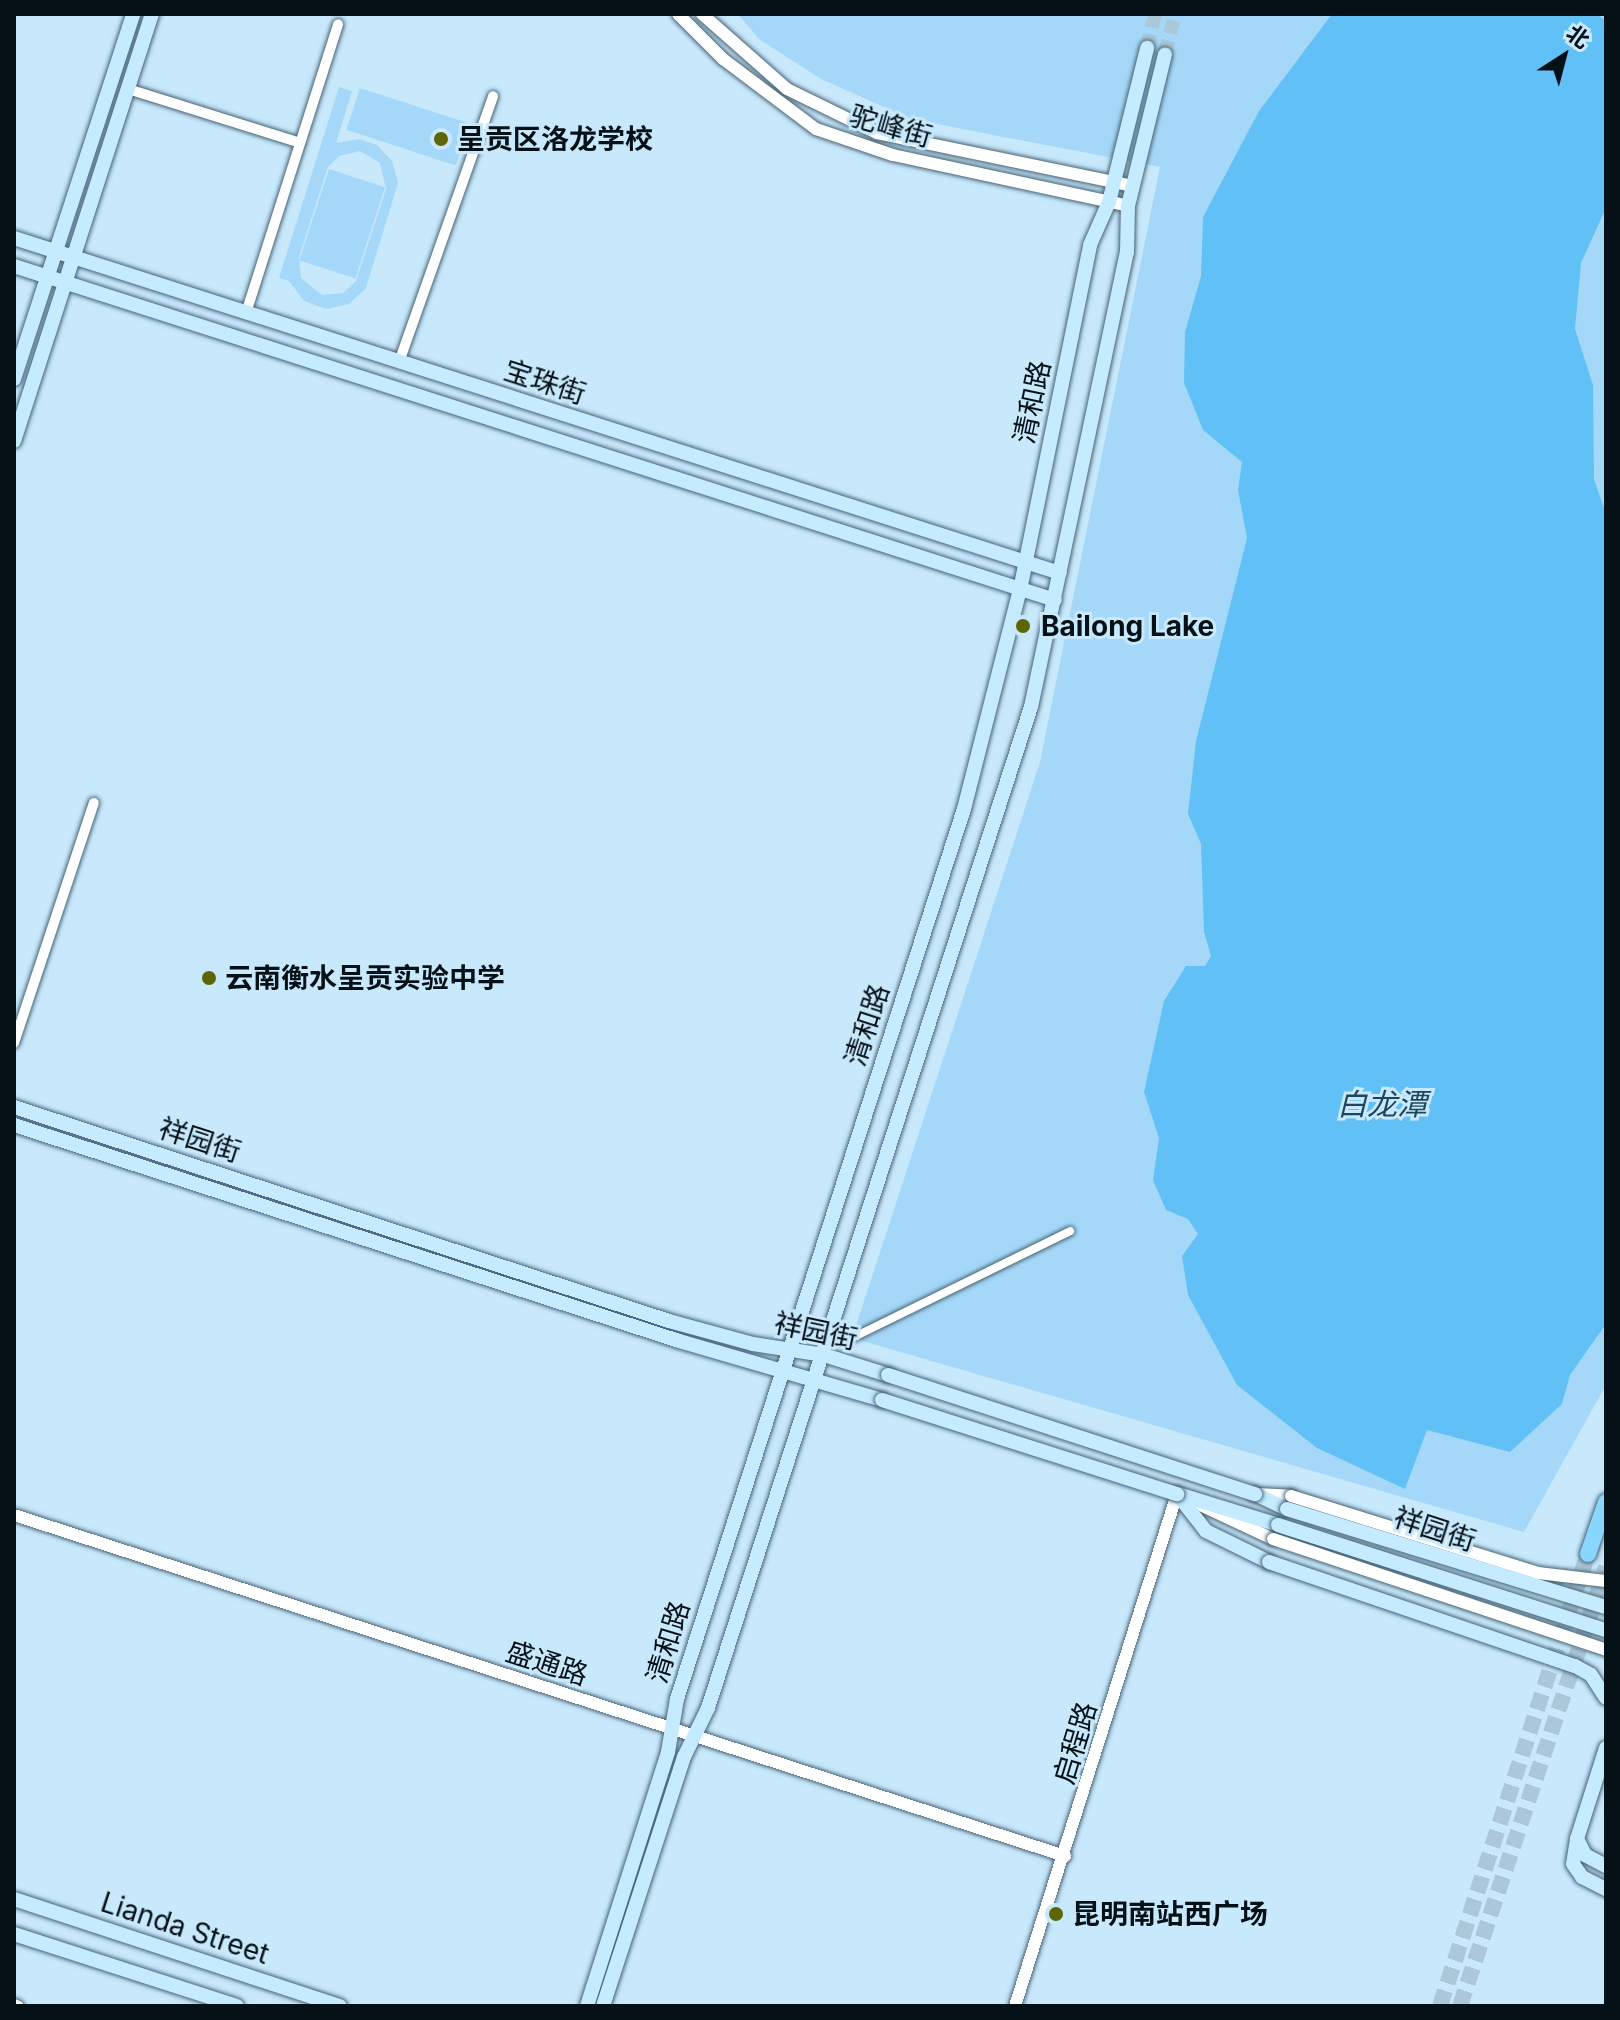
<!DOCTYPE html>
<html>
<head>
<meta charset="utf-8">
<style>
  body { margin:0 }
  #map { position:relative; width:1620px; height:2020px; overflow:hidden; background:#c8e8fc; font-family:Inter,"Noto Sans SC",sans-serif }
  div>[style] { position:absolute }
  .green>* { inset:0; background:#a5d8f8; transform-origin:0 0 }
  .water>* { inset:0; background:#61c1f7 }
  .secondary-tunnel>* { height:14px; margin-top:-7px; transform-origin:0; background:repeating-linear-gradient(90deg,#abc8da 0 14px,transparent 0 21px) }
  .primary-tunnel>* { height:16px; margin-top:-8px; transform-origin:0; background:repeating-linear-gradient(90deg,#abc8da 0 16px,transparent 0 24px) }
  .roads { filter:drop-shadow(0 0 2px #476374) drop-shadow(0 0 2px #476374) }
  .pedestrian>* { height:8px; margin:-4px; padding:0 4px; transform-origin:4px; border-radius:4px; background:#fff }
  .minor>* { height:10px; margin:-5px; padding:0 5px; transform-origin:5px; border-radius:5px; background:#fff }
  .tertiary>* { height:12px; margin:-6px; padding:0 6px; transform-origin:6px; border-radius:6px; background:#fff }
  .secondary>* { height:14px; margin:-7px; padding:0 7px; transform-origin:7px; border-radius:7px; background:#c4ebff }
  .primary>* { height:16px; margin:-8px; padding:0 8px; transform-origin:8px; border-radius:8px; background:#89d7fe }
  .bridges { filter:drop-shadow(0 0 2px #476374) drop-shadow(0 0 2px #476374) }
  .tertiary-bridge>* { height:12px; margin:-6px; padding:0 6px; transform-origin:6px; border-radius:6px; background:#fff }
  .secondary-bridge>* { height:14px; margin:-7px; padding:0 7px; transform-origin:7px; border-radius:7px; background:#c4ebff }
  .dots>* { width:22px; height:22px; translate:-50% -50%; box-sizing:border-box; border:4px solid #c8e8fc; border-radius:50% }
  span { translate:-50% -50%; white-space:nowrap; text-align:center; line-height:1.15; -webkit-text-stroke:6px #c8e8fc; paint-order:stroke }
  .street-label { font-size:28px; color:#061117 }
  .poi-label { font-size:28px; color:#061117; font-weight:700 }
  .left { translate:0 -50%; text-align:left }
  .water-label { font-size:30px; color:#1d465d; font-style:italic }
  .frame { position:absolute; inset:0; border:16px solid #061117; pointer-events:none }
  .north { position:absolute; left:1524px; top:16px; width:80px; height:80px; -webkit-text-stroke:6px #c8e8fc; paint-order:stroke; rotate:36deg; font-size:22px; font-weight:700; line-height:32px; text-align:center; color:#061117 }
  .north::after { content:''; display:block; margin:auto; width:28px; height:36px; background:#061117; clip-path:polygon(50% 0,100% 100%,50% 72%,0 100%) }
</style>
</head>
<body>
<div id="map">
  <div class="green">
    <i style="clip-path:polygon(738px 14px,1606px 14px,1606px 1385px,1524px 1532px,852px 1338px,1040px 762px,1160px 167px,911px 119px,821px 79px,760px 40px)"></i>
    <i style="clip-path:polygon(evenodd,339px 87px,352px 91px,336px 143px,359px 139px,377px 145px,392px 161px,398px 183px,366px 288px,349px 304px,326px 309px,304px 301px,289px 281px,279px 278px,339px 87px,360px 151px,380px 163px,386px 189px,356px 281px,343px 293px,322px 295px,301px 278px,299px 257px,328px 167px,339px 156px,360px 151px)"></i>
    <i style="left:360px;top:88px;width:115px;height:44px;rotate:18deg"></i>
    <i style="left:329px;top:169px;width:59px;height:96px;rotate:18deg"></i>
  </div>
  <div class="water">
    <i style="clip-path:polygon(1332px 14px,1597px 14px,1606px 21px,1606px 208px,1581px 263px,1575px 329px,1593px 385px,1594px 479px,1606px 514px,1606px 1324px,1570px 1375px,1562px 1404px,1510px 1452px,1427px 1430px,1405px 1489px,1317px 1448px,1237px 1385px,1188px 1295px,1182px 1256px,1198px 1234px,1188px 1219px,1166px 1210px,1153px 1180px,1159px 1138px,1144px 1092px,1164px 1001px,1186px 966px,1205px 966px,1211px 956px,1204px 932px,1201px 844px,1188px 814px,1196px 741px,1247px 538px,1238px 490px,1242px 462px,1203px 430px,1184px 383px,1185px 332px,1201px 276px,1203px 217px,1259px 111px)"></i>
  </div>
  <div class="secondary-tunnel">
    <i style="left:1147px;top:48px;width:35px;rotate:-77deg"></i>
    <i style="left:1165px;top:54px;width:41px;rotate:-76deg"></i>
  </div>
  <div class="primary-tunnel">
    <i style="left:1440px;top:2006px;width:476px;rotate:-71.9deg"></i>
    <i style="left:1460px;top:2006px;width:463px;rotate:-71.6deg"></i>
  </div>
  <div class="roads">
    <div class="pedestrian">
      <i style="left:852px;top:1338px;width:243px;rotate:-26.1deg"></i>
    </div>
    <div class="minor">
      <i style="left:128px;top:89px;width:180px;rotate:17.4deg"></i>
      <i style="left:246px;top:313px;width:303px;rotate:-72.3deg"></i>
      <i style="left:399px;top:362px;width:282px;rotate:-70.5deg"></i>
      <i style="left:14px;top:1043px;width:253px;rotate:-71.6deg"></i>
      <i style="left:14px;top:2004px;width:5px;rotate:22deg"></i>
    </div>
    <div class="tertiary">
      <i style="left:678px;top:14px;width:64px;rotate:45deg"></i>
      <i style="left:723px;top:59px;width:116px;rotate:37deg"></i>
      <i style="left:816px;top:129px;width:81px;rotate:18.7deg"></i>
      <i style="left:893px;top:155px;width:240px;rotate:12.2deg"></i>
      <i style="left:702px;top:14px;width:113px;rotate:41.4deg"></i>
      <i style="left:787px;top:89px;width:100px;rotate:26.1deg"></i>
      <i style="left:877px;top:133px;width:261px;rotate:11.7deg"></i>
      <i style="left:1258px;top:1494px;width:33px;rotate:3deg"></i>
      <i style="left:14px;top:1515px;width:1105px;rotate:17.98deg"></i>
      <i style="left:1015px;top:2006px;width:537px;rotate:-72.44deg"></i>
      <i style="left:1177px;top:1494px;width:106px;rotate:25.1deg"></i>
    </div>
    <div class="secondary">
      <i style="left:14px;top:238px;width:1098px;rotate:17.76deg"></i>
      <i style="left:14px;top:266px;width:1093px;rotate:17.79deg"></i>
      <i style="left:14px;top:379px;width:384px;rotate:-71.9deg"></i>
      <i style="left:14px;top:441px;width:449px;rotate:-72.1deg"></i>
      <i style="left:14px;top:1107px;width:689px;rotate:18.09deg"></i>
      <i style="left:669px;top:1321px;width:87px;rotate:15.3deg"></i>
      <i style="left:753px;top:1344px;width:72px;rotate:8.8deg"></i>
      <i style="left:824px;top:1355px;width:67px;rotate:17.4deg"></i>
      <i style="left:14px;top:1125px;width:699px;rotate:17.99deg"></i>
      <i style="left:679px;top:1341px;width:211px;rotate:16.2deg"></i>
      <i style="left:1177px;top:1494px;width:47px;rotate:51.9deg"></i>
      <i style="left:1206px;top:1531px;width:70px;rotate:26.2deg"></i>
      <i style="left:1178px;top:1494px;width:105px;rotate:17.2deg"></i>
      <i style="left:1255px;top:1494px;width:35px;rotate:25deg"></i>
      <i style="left:1606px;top:1748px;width:96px;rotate:107.7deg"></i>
      <i style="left:1577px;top:1839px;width:18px;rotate:63deg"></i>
      <i style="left:1585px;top:1855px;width:24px;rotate:28deg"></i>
      <i style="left:1577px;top:1839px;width:25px;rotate:99deg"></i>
      <i style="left:1573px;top:1864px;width:16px;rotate:55deg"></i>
      <i style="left:1582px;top:1877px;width:27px;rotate:27deg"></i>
      <i style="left:14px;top:1899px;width:343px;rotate:18.2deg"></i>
      <i style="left:14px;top:1934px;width:234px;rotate:17.9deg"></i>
      <i style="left:587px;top:2006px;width:267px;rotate:-72.3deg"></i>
      <i style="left:668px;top:1752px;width:54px;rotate:-80.4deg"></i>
      <i style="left:677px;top:1699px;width:935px;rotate:-72.13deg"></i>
      <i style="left:964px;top:809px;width:226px;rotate:-75.7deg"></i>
      <i style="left:1020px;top:590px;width:352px;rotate:-78.5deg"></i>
      <i style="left:1090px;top:245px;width:47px;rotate:-66.2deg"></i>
      <i style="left:1109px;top:202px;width:159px;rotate:-76.1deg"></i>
      <i style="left:603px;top:2006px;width:262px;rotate:-72deg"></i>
      <i style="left:684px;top:1757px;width:55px;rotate:-63.9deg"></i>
      <i style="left:708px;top:1708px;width:1052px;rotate:-72.12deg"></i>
      <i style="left:1031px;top:707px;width:465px;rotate:-78.1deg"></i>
      <i style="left:1127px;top:252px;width:46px;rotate:-88.8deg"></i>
      <i style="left:1128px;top:206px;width:156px;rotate:-76.3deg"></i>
    </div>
    <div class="primary">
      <i style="left:1588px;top:1554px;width:55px;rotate:-70.9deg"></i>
    </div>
  </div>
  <div class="bridges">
    <div class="tertiary-bridge">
      <i style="left:1291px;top:1496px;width:259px;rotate:17.3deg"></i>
      <i style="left:1538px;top:1573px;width:68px;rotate:6.7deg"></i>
      <i style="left:1273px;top:1539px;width:351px;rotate:18.4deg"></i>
    </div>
    <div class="secondary-bridge">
      <i style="left:888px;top:1375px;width:386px;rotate:18deg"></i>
      <i style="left:882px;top:1400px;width:310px;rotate:17.7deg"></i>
      <i style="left:1287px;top:1509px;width:334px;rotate:17.1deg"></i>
      <i style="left:1278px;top:1525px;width:344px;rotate:17.8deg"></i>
      <i style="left:1269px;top:1562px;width:323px;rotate:18.8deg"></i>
      <i style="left:1575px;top:1666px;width:18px;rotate:29deg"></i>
      <i style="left:1591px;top:1675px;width:27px;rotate:57deg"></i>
    </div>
  </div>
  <div class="dots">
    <i style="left:441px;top:139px;background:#5d6504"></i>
    <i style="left:1023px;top:626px;background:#5d6504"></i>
    <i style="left:209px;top:978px;background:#5d6504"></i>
    <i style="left:1056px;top:1914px;background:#5d6504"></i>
  </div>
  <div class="street-label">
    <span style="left:891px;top:126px;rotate:16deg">驼峰街</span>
    <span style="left:545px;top:382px;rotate:18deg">宝珠街</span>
    <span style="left:1032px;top:402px;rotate:-78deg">清和路</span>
    <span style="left:867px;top:1025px;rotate:-72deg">清和路</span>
    <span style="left:200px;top:1140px;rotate:18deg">祥园街</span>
    <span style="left:816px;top:1331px;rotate:12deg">祥园街</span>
    <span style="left:1435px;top:1529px;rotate:18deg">祥园街</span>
    <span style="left:668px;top:1642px;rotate:-73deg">清和路</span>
    <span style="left:547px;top:1663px;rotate:18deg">盛通路</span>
    <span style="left:1075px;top:1743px;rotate:-73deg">启程路</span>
    <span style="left:185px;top:1928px;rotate:18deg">Lianda Street</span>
  </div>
  <div class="poi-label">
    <span class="left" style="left:457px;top:139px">呈贡区洛龙学校</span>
    <span class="left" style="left:1041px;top:626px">Bailong Lake</span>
    <span class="left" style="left:225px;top:978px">云南衡水呈贡实验中学</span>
    <span class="left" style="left:1072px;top:1914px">昆明南站西广场</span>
  </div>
  <div class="water-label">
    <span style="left:1382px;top:1104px">白龙潭</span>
  </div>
  <div class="frame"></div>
  <div class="north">北</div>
</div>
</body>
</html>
